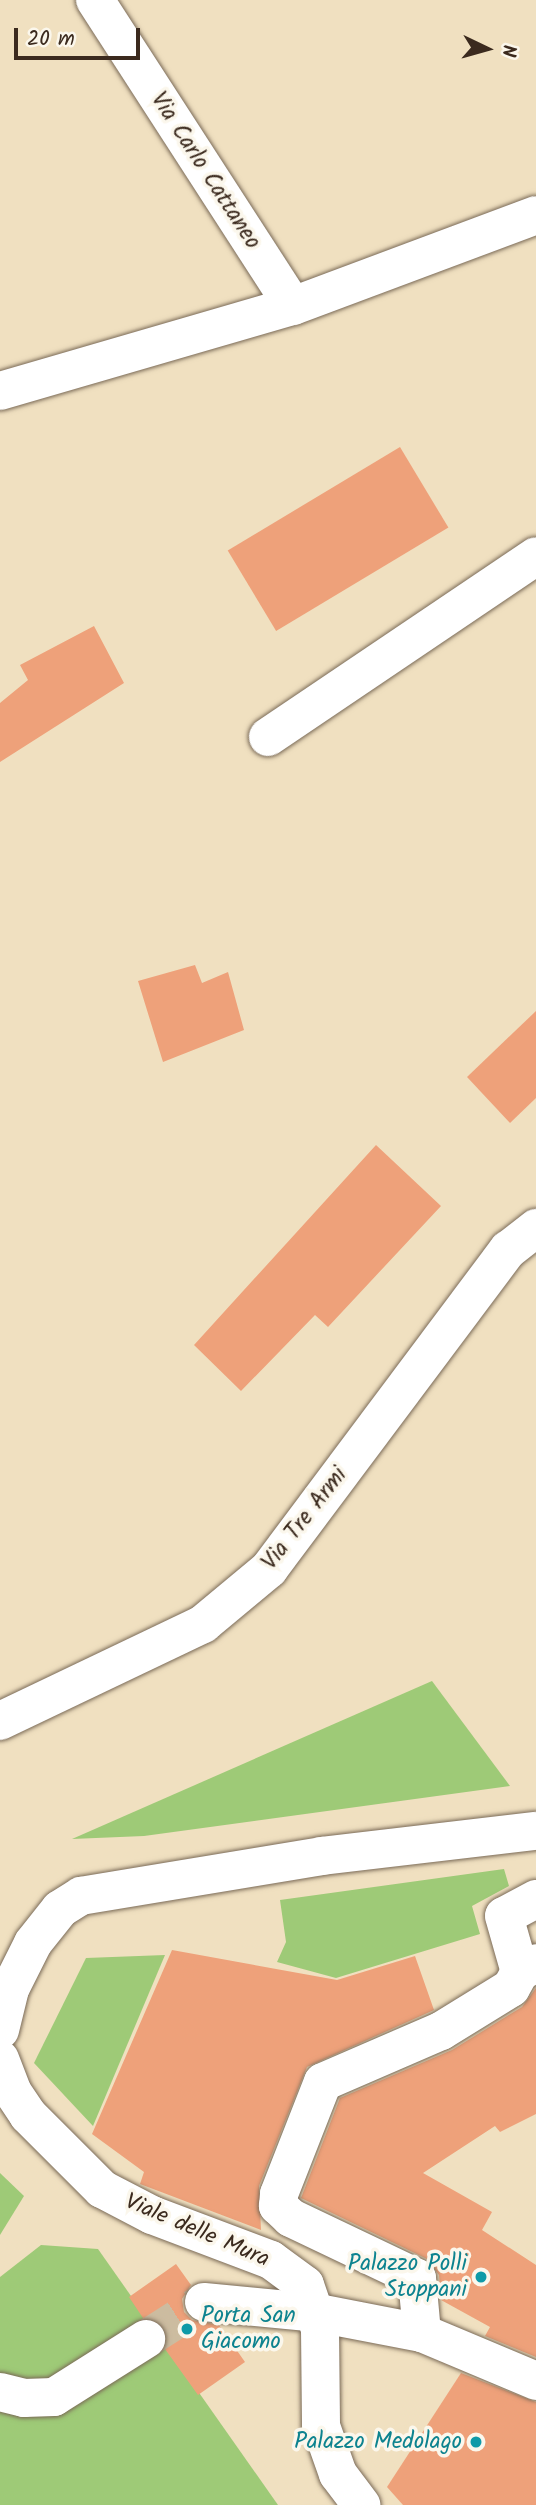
<!DOCTYPE html>
<html>
<head>
<meta charset="utf-8">
<style>
  body { margin:0 }
  #map { position:relative; width:536px; height:2505px; overflow:hidden; background:#f0e0c0; font-family:Kalam,sans-serif }
  div>[style] { position:absolute }
  .green>* { inset:0; background:#9eca77 }
  .building>* { inset:0; background:#eea17a; transform-origin:0 0 }
  .minor-tunnel>* { height:38px; margin-top:-19px; transform-origin:0; background:repeating-linear-gradient(90deg,#ccbca0 0 38px,transparent 0 57px) }
  .roads { filter:drop-shadow(0 0 2px #7a6a57) drop-shadow(0 0 2px #7a6a57) }
  .minor>* { height:38px; margin:-19px; padding:0 19px; transform-origin:19px; border-radius:19px; background:#fff }
  .dots>* { width:19px; height:19px; translate:-50% -50%; box-sizing:border-box; border:4px solid #fbf7ec; border-radius:50% }
  span { translate:-50% -50%; white-space:nowrap; text-align:center; line-height:1.15; -webkit-text-stroke:7px #fbf7ec; paint-order:stroke }
  .street-label { font-size:23px; color:#3b2a1e }
  .culture-label { font-size:23px; color:#0d838f }
  .right { translate:-100% -50%; text-align:right }
  .left { translate:0 -50%; text-align:left }
  .north { position:absolute; left:452px; top:14px; width:70px; height:70px; -webkit-text-stroke:5px #fbf7ec; paint-order:stroke; rotate:95deg; font-size:19px; font-weight:700; line-height:28px; text-align:center; color:#3b2a1e }
  .north::after { content:''; display:block; margin:auto; width:24px; height:32px; background:#3b2a1e; clip-path:polygon(50% 0,100% 100%,50% 72%,0 100%) }
  .scale { position:absolute; left:14px; top:28px; width:126px; height:32px; box-sizing:border-box; border:4px solid #3b2a1e; border-top:0; padding-left:9px; font-size:21px; line-height:24px; white-space:nowrap; color:#3b2a1e; -webkit-text-stroke:5px #fbf7ec; paint-order:stroke }
</style>
</head>
<body>
<div id="map">
  <div class="green">
    <i style="clip-path:polygon(432px 1681px,510px 1786px,144px 1836px,72px 1839px)"></i>
    <i style="clip-path:polygon(504px 1869px,509px 1886px,472px 1906px,480px 1934px,336px 1978px,277px 1962px,286px 1942px,280px 1900px)"></i>
    <i style="clip-path:polygon(165px 1955px,93px 2126px,34px 2063px,86px 1958px)"></i>
    <i style="clip-path:polygon(0 2173px,24px 2196px,0 2235px)"></i>
    <i style="clip-path:polygon(41px 2245px,98px 2249px,278px 2505px,0 2505px,0 2277px)"></i>
  </div>
  <div class="building">
    <i style="left:400px;top:447px;width:94px;height:201px;rotate:59deg"></i>
    <i style="clip-path:polygon(94px 626px,124px 683px,0 762px,0 703px,28px 680px,20px 665px)"></i>
    <i style="clip-path:polygon(195px 965px,202px 983px,228px 972px,244px 1030px,163px 1062px,138px 981px)"></i>
    <i style="clip-path:polygon(536px 1011px,536px 1098px,510px 1123px,467px 1077px)"></i>
    <i style="clip-path:polygon(376px 1145px,441px 1206px,328px 1327px,315px 1315px,241px 1391px,194px 1345px)"></i>
    <i style="clip-path:polygon(172px 1950px,337px 1980px,415px 1956px,434px 2010px,307px 2067px,259px 2186px,261px 2230px,140px 2184px,144px 2172px,92px 2134px)"></i>
    <i style="clip-path:polygon(536px 1988px,536px 2114px,500px 2132px,495px 2126px,423px 2173px,492px 2212px,482px 2230px,536px 2265px,536px 2357px,485px 2336px,490px 2327px,441px 2300px,439px 2275px,427px 2259px,301px 2198px,340px 2098px,452px 2050px,522px 2007px)"></i>
    <i style="clip-path:polygon(176px 2264px,191px 2285px,182px 2299px,184px 2312px,192px 2320px,219px 2325px,245px 2362px,198px 2395px,165px 2349px,164px 2327px,143px 2318px,129px 2297px)"></i>
    <i style="clip-path:polygon(461px 2373px,536px 2402px,536px 2505px,403px 2505px,387px 2487px)"></i>
  </div>
  <div class="minor-tunnel">
    <i style="left:146px;top:2339px;width:69px;rotate:-32.5deg"></i>
  </div>
  <div class="roads">
    <div class="minor">
      <i style="left:95px;top:0;width:364px;rotate:57.1deg"></i>
      <i style="left:293px;top:306px;width:259px;rotate:-20.5deg"></i>
      <i style="left:0;top:391px;width:305px;rotate:-16.2deg"></i>
      <i style="left:268px;top:737px;width:323px;rotate:-34deg"></i>
      <i style="left:0;top:1721px;width:225px;rotate:-25.5deg"></i>
      <i style="left:203px;top:1624px;width:86px;rotate:-39.8deg"></i>
      <i style="left:269px;top:1569px;width:399px;rotate:-53.2deg"></i>
      <i style="left:508px;top:1250px;width:36px;rotate:-38deg"></i>
      <i style="left:536px;top:1899px;width:36px;rotate:152deg"></i>
      <i style="left:504px;top:1916px;width:58px;rotate:74.1deg"></i>
      <i style="left:520px;top:1972px;width:18px;rotate:-29deg"></i>
      <i style="left:0;top:2030px;width:42px;rotate:-76.3deg"></i>
      <i style="left:10px;top:1989px;width:51px;rotate:-63.4deg"></i>
      <i style="left:33px;top:1943px;width:43px;rotate:-51.5deg"></i>
      <i style="left:60px;top:1909px;width:25px;rotate:-32deg"></i>
      <i style="left:81px;top:1896px;width:244px;rotate:-9.4deg"></i>
      <i style="left:322px;top:1856px;width:215px;rotate:-6.7deg"></i>
      <i style="left:0;top:2059px;width:34px;rotate:69deg"></i>
      <i style="left:12px;top:2091px;width:29px;rotate:56deg"></i>
      <i style="left:28px;top:2115px;width:105px;rotate:45deg"></i>
      <i style="left:102px;top:2189px;width:56px;rotate:27.5deg"></i>
      <i style="left:152px;top:2215px;width:127px;rotate:20.7deg"></i>
      <i style="left:271px;top:2260px;width:42px;rotate:36.3deg"></i>
      <i style="left:305px;top:2285px;width:46px;rotate:71.2deg"></i>
      <i style="left:320px;top:2329px;width:97px;rotate:89.4deg"></i>
      <i style="left:321px;top:2426px;width:51px;rotate:70.5deg"></i>
      <i style="left:338px;top:2474px;width:39px;rotate:53deg"></i>
      <i style="left:204px;top:2302px;width:115px;rotate:5.5deg"></i>
      <i style="left:318px;top:2313px;width:106px;rotate:10.9deg"></i>
      <i style="left:422px;top:2333px;width:124px;rotate:22.8deg"></i>
      <i style="left:422px;top:2333px;width:55px;rotate:-95.2deg"></i>
      <i style="left:417px;top:2278px;width:140px;rotate:-154.5deg"></i>
      <i style="left:291px;top:2218px;width:18px;rotate:-137deg"></i>
      <i style="left:278px;top:2206px;width:12px;rotate:-85deg"></i>
      <i style="left:279px;top:2194px;width:120px;rotate:-68.6deg"></i>
      <i style="left:323px;top:2082px;width:129px;rotate:-23.4deg"></i>
      <i style="left:441px;top:2031px;width:82px;rotate:-31.6deg"></i>
      <i style="left:511px;top:1988px;width:18px;rotate:-61deg"></i>
      <i style="left:0;top:2392px;width:25px;rotate:14deg"></i>
      <i style="left:24px;top:2398px;width:30px;rotate:-2deg"></i>
      <i style="left:54px;top:2397px;width:109px;rotate:-32.2deg"></i>
    </div>
  </div>
  <div class="dots">
    <i style="left:481px;top:2277px;background:#0f9aa8"></i>
    <i style="left:187px;top:2329px;background:#0f9aa8"></i>
    <i style="left:476px;top:2442px;background:#0f9aa8"></i>
  </div>
  <div class="street-label">
    <span style="left:205px;top:171px;rotate:57deg">Via Carlo Cattaneo</span>
    <span style="left:305px;top:1519px;rotate:-52deg">Via Tre Armi</span>
    <span style="left:197px;top:2231px;rotate:23deg">Viale delle Mura</span>
  </div>
  <div class="culture-label">
    <span class="right" style="left:467px;top:2277px">Palazzo Polli<br>Stoppani</span>
    <span class="left" style="left:201px;top:2329px">Porta San<br>Giacomo</span>
    <span class="right" style="left:462px;top:2442px">Palazzo Medolago</span>
  </div>
  <div class="north">N</div>
  <div class="scale">20 m</div>
</div>
</body>
</html>
